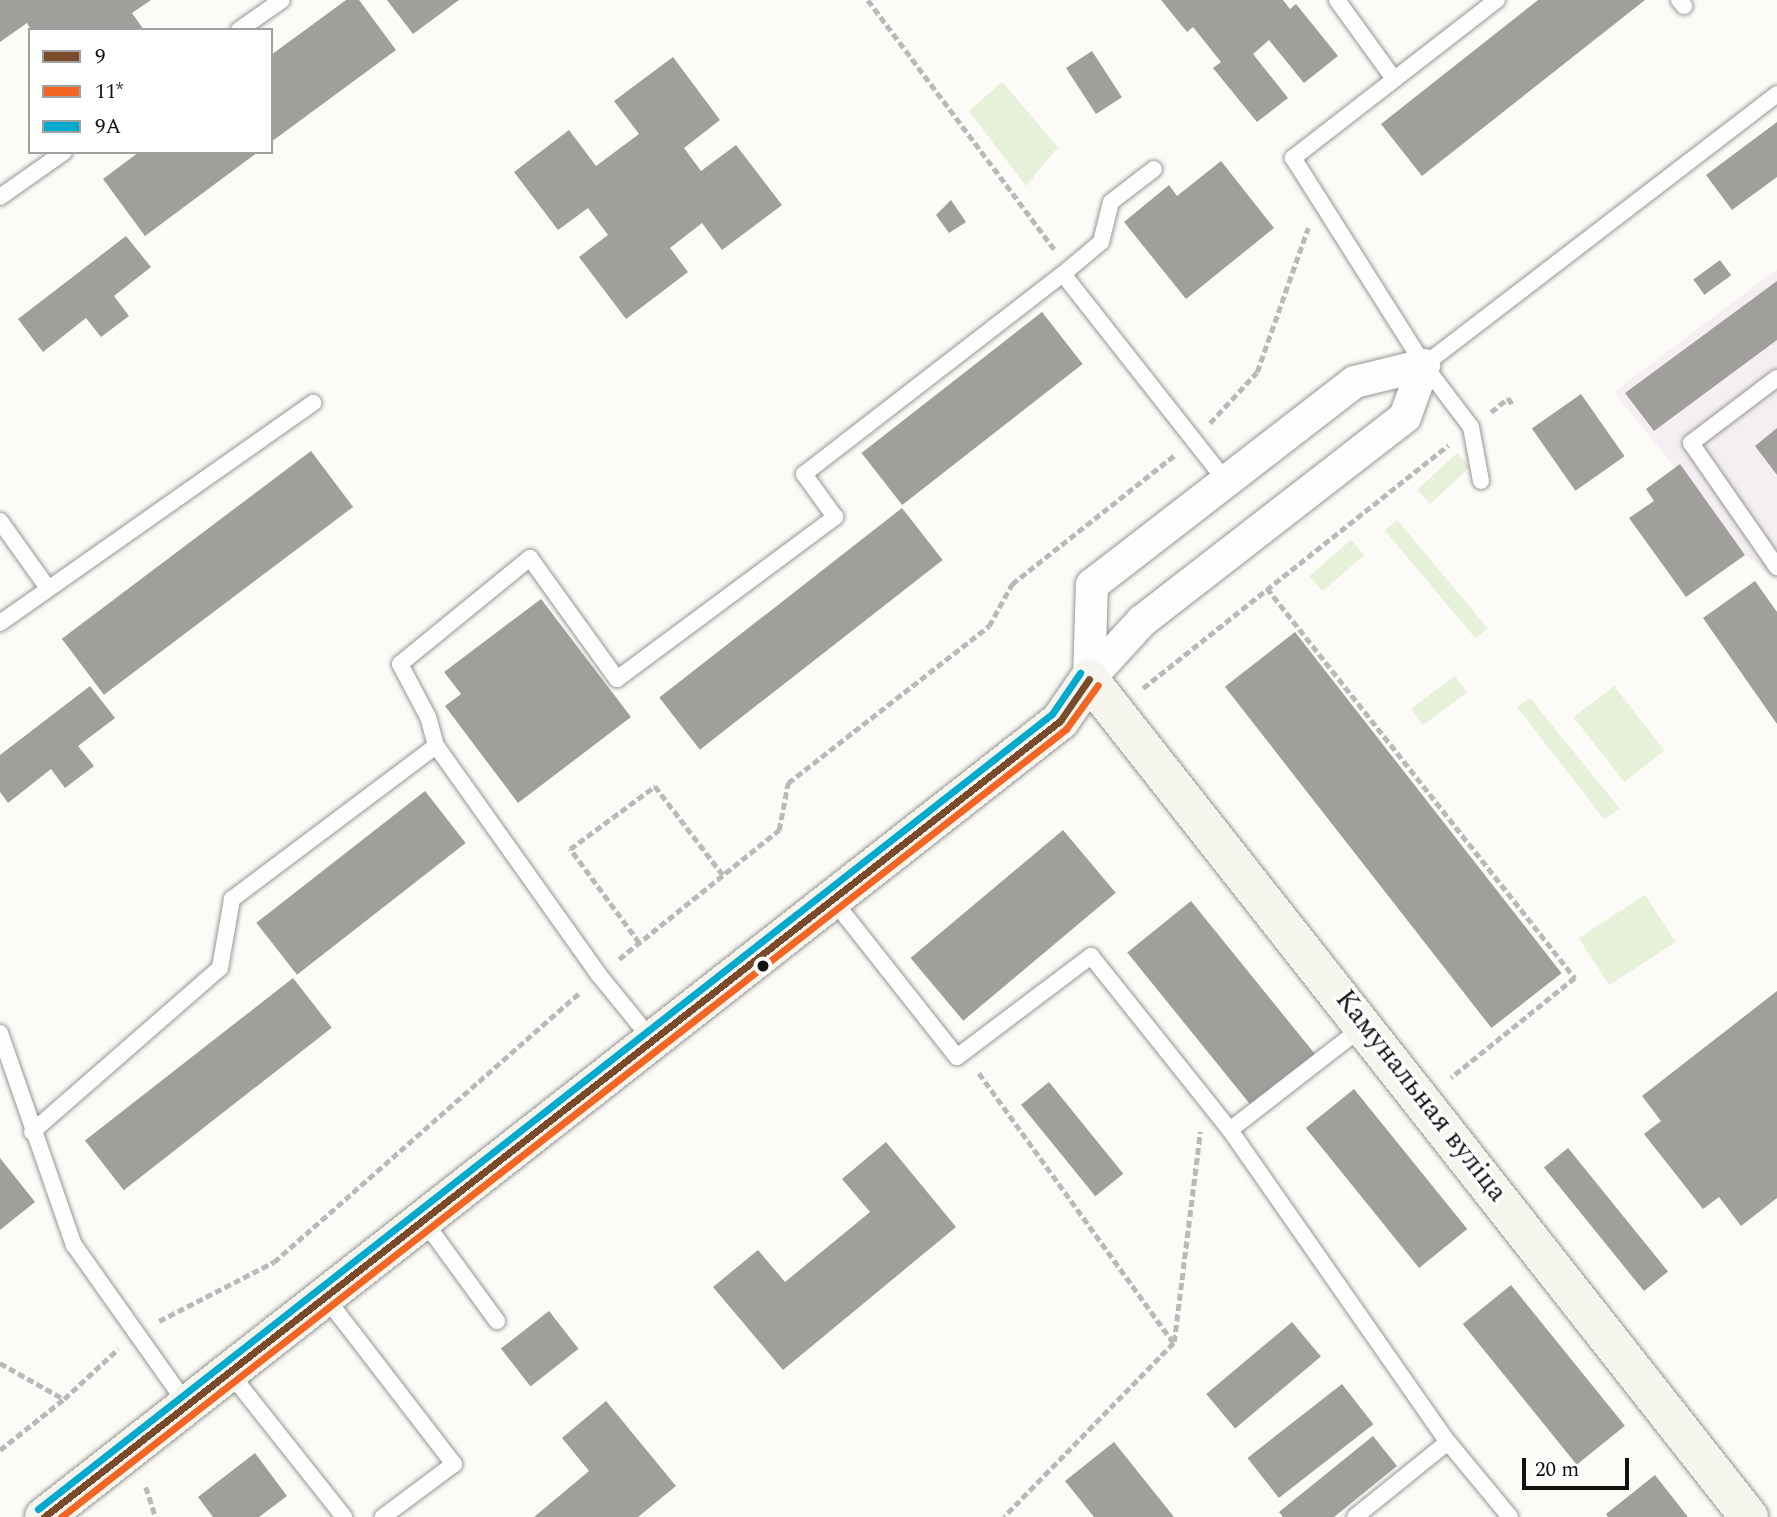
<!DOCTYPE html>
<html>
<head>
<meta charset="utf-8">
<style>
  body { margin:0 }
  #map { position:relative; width:1777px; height:1517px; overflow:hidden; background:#fcfbf7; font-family:Spectral,serif }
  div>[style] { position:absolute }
  .industrial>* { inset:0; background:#f4eff2 }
  .green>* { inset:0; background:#e7f0d9; transform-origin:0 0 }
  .building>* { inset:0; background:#a09f9c; transform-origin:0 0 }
  .path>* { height:4.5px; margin-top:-2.25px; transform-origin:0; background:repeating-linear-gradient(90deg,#b9b9b8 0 7px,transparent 0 10.5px) }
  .roads { filter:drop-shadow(0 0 2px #979695) drop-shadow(0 0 2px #979695) }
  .lane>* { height:16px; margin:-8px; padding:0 8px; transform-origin:8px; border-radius:8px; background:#fffefe }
  .street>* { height:32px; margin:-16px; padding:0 16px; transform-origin:16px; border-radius:16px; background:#fffefe }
  .secondary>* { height:38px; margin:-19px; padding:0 19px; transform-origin:19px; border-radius:19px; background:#f5f4ed }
  .bus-1>* { height:7px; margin:-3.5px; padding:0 3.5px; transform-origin:3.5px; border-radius:3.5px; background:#7a4b2a }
  .bus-2>* { height:7px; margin:-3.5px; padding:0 3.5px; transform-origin:3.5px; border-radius:3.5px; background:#f26522 }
  .bus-3>* { height:7px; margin:-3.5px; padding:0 3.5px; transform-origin:3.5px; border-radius:3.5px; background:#00a9ce }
  .dots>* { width:19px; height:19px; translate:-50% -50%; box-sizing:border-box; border:4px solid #fff; border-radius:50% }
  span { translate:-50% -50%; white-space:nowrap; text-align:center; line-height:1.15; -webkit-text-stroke:7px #fff; paint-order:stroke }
  .street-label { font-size:28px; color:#111 }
  .legend { position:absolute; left:28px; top:28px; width:245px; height:126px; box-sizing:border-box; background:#fff; border:2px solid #a0a0a0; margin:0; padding:9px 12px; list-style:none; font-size:21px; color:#111 }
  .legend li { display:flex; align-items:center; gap:14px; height:35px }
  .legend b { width:35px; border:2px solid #a0a0a0 }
  .scale { position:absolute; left:1522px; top:1458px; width:107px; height:32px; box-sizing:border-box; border:4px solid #111; border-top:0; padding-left:9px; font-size:21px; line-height:24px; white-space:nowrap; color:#111; -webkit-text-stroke:5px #fff; paint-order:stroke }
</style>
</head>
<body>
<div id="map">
  <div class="industrial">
    <i style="clip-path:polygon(1777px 269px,1777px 582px,1745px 554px,1614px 392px)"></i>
  </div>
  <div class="green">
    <i style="clip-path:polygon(1002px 82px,1058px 147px,1026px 186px,969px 111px)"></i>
    <i style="left:1457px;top:453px;width:19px;height:54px;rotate:47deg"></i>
    <i style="left:1397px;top:520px;width:141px;height:16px;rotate:50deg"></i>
    <i style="left:1351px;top:540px;width:20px;height:55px;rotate:49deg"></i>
    <i style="left:1455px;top:676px;width:20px;height:55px;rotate:53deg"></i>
    <i style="left:1614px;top:686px;width:82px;height:51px;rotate:52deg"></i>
    <i style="clip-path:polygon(1530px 698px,1620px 809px,1604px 819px,1517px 707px)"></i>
    <i style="left:1645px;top:895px;width:56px;height:79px;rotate:57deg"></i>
  </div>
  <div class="building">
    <i style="clip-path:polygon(0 0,151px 0,132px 13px,144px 30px,31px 30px,27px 23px,0 42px)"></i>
    <i style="clip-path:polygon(346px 0,359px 0,396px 50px,271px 142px,271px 55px)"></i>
    <i style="clip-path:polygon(387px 0,459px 0,413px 34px)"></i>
    <i style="clip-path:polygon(1161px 0,1283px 0,1290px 9px,1296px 4px,1338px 56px,1304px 83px,1269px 40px,1253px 54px,1288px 98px,1257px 122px,1213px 68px,1221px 62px,1193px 27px,1187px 32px)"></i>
    <i style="clip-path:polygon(1538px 0,1645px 0,1422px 176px,1381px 124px)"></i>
    <i style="left:1092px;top:51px;width:55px;height:31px;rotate:57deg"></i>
    <i style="clip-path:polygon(673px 57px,720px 120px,684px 148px,701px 171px,736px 145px,782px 205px,722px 250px,702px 223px,670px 248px,688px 272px,626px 319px,579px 257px,608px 235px,588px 208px,558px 230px,514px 172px,569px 130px,596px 166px,639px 134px,614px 101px)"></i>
    <i style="clip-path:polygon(1777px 122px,1777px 177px,1732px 210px,1706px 175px)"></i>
    <i style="clip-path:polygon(139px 152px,258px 152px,145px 236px,103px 179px)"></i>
    <i style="clip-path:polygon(1221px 161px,1274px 228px,1186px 299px,1124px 222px,1169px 185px,1177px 196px)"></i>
    <i style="clip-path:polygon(951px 200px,966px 222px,949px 233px,936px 215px)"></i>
    <i style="clip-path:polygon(126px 236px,151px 267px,114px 296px,129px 316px,101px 337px,86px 318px,43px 352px,18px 319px)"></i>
    <i style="left:1720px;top:260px;width:19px;height:33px;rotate:54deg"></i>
    <i style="clip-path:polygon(1777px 281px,1777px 340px,1654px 431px,1625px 393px)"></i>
    <i style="left:1042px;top:312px;width:66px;height:229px;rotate:52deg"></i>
    <i style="left:1581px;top:394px;width:76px;height:60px;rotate:55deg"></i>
    <i style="clip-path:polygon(1777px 428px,1777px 475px,1755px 446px)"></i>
    <i style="left:311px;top:451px;width:70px;height:312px;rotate:53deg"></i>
    <i style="clip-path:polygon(1680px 464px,1745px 555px,1686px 597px,1629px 518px,1654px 501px,1646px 489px)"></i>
    <i style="left:902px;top:508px;width:66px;height:308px;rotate:52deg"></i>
    <i style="clip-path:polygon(1755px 581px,1777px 612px,1777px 724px,1703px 618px)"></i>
    <i style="clip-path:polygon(541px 599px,631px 717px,518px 803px,445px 706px,461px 694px,444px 672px)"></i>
    <i style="left:1295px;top:632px;width:433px;height:89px;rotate:52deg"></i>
    <i style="clip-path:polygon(90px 686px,115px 718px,78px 746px,94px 766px,65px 788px,51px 769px,8px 803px,0 792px,0 755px)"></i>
    <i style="left:425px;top:791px;width:66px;height:214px;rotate:52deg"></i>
    <i style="left:1063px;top:830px;width:82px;height:199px;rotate:50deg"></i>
    <i style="left:1191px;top:901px;width:198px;height:82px;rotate:51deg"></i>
    <i style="left:293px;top:978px;width:63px;height:264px;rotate:52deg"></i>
    <i style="clip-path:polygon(1777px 991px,1777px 1198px,1741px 1226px,1719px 1197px,1703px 1209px,1644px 1134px,1661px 1121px,1642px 1096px)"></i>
    <i style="left:1049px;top:1082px;width:118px;height:36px;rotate:51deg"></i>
    <i style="left:1354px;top:1089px;width:180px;height:62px;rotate:51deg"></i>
    <i style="clip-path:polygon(886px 1142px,956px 1227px,783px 1370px,713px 1287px,758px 1250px,785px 1282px,870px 1212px,842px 1179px)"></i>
    <i style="left:1568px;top:1148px;width:159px;height:31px;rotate:51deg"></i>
    <i style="clip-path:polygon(0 1158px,35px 1202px,0 1230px)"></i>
    <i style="left:1511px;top:1285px;width:181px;height:62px;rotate:51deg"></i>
    <i style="left:549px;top:1311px;width:48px;height:61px;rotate:52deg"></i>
    <i style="left:1292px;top:1322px;width:45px;height:112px;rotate:50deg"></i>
    <i style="left:1342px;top:1384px;width:51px;height:120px;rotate:52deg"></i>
    <i style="clip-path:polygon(606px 1401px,676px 1486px,638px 1517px,534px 1517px,589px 1471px,562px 1438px)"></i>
    <i style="clip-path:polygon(1373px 1436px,1397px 1466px,1334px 1517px,1283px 1517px,1279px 1512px)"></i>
    <i style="clip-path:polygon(1114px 1442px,1174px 1517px,1094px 1517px,1065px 1481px)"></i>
    <i style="clip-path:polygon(255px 1453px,287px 1496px,259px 1517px,213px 1517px,198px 1497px)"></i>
    <i style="clip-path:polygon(1655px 1475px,1688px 1517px,1608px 1517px,1606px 1514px)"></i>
  </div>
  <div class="path">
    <i style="left:868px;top:0;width:311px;rotate:53.2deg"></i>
    <i style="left:1491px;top:412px;width:22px;rotate:-39deg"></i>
    <i style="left:1508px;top:398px;width:9px;rotate:54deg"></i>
    <i style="left:1210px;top:423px;width:69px;rotate:-47.3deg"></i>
    <i style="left:1257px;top:372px;width:153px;rotate:-70.5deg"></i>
    <i style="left:1267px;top:588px;width:497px;rotate:51.7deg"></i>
    <i style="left:1575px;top:978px;width:159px;rotate:141.1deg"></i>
    <i style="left:1143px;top:688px;width:390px;rotate:-38.5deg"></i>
    <i style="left:639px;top:943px;width:117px;rotate:-126.3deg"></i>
    <i style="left:570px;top:849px;width:106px;rotate:-36.5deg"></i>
    <i style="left:655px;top:786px;width:112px;rotate:52.6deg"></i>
    <i style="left:619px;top:959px;width:206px;rotate:-38.9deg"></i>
    <i style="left:779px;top:830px;width:48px;rotate:-79.2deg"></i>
    <i style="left:788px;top:783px;width:255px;rotate:-38deg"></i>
    <i style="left:989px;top:626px;width:48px;rotate:-61.3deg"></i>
    <i style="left:1012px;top:584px;width:208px;rotate:-38.4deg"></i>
    <i style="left:979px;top:1073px;width:333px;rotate:54.2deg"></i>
    <i style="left:1174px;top:1343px;width:243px;rotate:134.3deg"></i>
    <i style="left:159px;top:1321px;width:129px;rotate:-27.2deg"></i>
    <i style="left:274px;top:1262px;width:408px;rotate:-41.4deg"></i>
    <i style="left:1174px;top:1342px;width:212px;rotate:-82.9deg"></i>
    <i style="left:0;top:1363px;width:73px;rotate:29.4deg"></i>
    <i style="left:64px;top:1399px;width:74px;rotate:-42.8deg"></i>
    <i style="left:0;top:1450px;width:82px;rotate:-38.6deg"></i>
    <i style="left:146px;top:1487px;width:32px;rotate:72deg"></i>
  </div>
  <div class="roads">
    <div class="lane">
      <i style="left:1337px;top:0;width:97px;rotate:54.2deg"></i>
      <i style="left:1679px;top:0;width:8px;rotate:50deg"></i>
      <i style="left:239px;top:30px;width:52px;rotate:-34.9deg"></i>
      <i style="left:0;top:197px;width:78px;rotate:-35.1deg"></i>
      <i style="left:1063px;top:274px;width:50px;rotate:-40.1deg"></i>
      <i style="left:1101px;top:242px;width:41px;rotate:-76deg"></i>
      <i style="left:1111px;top:202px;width:54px;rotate:-37.5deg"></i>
      <i style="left:1424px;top:365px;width:445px;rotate:-37.5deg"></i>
      <i style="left:1777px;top:378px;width:108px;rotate:142.9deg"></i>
      <i style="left:1691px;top:443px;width:151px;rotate:55.3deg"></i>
      <i style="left:1481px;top:481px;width:55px;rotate:-100.5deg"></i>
      <i style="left:1471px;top:427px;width:78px;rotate:-127.2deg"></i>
      <i style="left:1424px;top:365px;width:245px;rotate:-122.3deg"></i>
      <i style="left:1293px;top:158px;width:258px;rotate:-37.8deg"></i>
      <i style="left:0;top:521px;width:81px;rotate:54.5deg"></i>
      <i style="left:0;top:623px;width:383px;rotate:-35.1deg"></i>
      <i style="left:833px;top:900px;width:200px;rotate:51.7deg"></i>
      <i style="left:957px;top:1057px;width:168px;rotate:-37deg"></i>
      <i style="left:1091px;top:956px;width:223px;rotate:51.4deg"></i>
      <i style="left:1364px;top:1026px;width:170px;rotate:142.2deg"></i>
      <i style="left:1230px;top:1130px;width:381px;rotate:55.1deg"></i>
      <i style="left:0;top:1033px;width:225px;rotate:70.8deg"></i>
      <i style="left:74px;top:1245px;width:197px;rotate:54.7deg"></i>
      <i style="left:652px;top:1040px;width:84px;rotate:-129.2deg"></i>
      <i style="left:599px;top:975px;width:281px;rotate:-125.4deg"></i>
      <i style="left:436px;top:746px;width:30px;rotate:-105deg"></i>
      <i style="left:428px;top:717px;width:60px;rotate:-117.8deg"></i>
      <i style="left:400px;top:664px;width:168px;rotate:-39.2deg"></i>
      <i style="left:530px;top:558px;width:149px;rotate:54.3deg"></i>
      <i style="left:617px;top:679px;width:272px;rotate:-36.6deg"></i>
      <i style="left:835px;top:517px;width:53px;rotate:-125.8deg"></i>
      <i style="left:804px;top:474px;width:327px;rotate:-37.7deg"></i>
      <i style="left:1063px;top:274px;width:262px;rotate:51.8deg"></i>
      <i style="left:32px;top:1132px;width:249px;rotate:-41.1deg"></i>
      <i style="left:220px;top:968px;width:70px;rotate:-80.1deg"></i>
      <i style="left:232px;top:899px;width:255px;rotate:-36.9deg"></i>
      <i style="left:424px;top:1221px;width:124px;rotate:53.9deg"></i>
      <i style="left:326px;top:1298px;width:210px;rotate:52.4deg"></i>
      <i style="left:454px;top:1464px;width:89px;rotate:143.3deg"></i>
      <i style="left:230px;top:1373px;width:184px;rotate:51.6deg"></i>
      <i style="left:1355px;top:1517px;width:119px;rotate:-38.9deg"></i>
      <i style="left:1448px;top:1442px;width:97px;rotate:50.4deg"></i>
    </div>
    <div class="street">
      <i style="left:1089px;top:679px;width:94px;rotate:-88.2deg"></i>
      <i style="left:1092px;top:585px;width:332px;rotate:-37.7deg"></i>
      <i style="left:1355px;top:382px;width:71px;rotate:-13.8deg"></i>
      <i style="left:1089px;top:679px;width:79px;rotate:-47.6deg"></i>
      <i style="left:1142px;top:621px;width:333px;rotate:-37.8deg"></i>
      <i style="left:1405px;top:417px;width:55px;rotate:-69.9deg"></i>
    </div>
    <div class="secondary">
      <i style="left:44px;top:1517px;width:1291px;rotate:-38.08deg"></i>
      <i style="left:1060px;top:721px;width:51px;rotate:-55.4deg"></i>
      <i style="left:1089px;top:679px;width:1067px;rotate:51.78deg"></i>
    </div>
  </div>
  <div class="bus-1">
    <i style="left:44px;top:1517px;width:1291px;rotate:-38.08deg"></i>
    <i style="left:1060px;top:721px;width:51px;rotate:-55.4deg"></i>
  </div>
  <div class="bus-2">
    <i style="left:61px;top:1517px;width:1277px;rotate:-38.1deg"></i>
    <i style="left:1066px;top:729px;width:54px;rotate:-54deg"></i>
  </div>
  <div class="bus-3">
    <i style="left:38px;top:1509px;width:1288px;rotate:-38.1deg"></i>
    <i style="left:1052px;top:714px;width:50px;rotate:-55.7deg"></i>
  </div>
  <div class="dots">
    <i style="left:763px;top:966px;background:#111"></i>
  </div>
  <div class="street-label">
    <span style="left:1421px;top:1096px;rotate:52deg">Камунальная вуліца</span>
  </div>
  <ul class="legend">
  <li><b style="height:9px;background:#7a4b2a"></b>9</li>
  <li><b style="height:9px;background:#f26522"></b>11*</li>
  <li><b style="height:9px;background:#00a9ce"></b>9А</li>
  </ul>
  <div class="scale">20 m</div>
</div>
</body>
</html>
